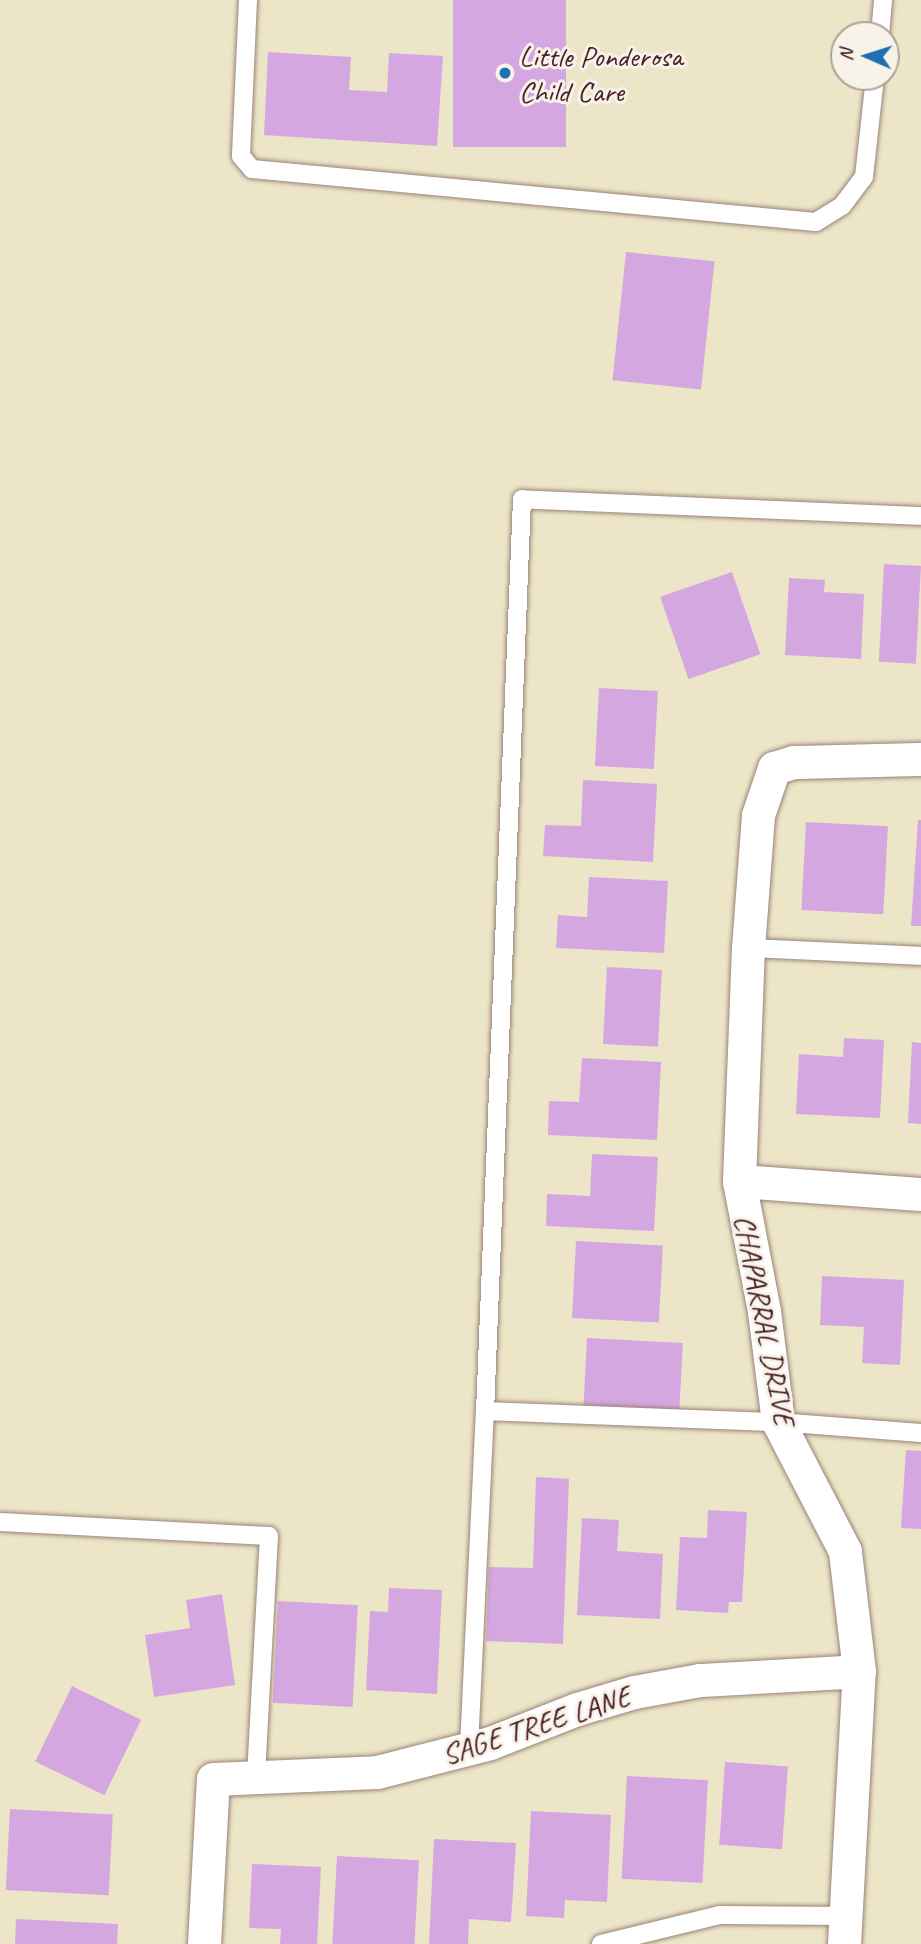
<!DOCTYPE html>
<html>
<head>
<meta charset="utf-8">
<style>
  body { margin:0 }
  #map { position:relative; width:921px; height:1944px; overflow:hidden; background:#ece5c7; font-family:Caveat,sans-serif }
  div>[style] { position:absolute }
  .building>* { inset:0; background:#d5a7e1; transform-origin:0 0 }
  .roads { filter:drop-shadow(0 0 2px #9b8279) drop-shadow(0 0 2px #9b8279) }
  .service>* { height:18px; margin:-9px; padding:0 9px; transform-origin:9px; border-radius:9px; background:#fff }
  .minor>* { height:33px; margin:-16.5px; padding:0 16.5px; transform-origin:16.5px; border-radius:16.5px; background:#fff }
  .dots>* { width:19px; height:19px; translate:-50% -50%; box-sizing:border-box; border:4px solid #f7f3e8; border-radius:50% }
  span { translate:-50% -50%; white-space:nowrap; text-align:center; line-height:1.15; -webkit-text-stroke:6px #f7f3e8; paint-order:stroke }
  .poi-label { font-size:30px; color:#4a1f2b }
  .left { translate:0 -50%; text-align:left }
  .street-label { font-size:30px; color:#4a1f2b }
  .north { position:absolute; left:830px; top:21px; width:70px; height:70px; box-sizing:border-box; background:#f7f3e8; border:2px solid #b29e9c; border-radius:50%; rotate:273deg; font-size:19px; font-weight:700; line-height:28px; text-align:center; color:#4a1f2b }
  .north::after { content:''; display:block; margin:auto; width:24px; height:32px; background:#1f6fb2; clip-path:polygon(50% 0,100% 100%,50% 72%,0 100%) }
</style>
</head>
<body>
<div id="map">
  <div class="building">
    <i style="left:453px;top:0;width:113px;height:147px"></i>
    <i style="clip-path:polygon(268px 52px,351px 57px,349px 90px,387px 92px,389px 53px,443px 56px,437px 146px,264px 135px)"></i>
    <i style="left:626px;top:252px;width:89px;height:129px;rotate:6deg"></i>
    <i style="left:884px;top:564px;width:37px;height:98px;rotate:3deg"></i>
    <i style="left:732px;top:572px;width:87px;height:76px;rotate:71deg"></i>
    <i style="clip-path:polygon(789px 578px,825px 580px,824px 592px,864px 594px,861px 659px,785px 655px)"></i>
    <i style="left:599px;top:688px;width:59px;height:78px;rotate:3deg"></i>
    <i style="clip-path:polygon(583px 780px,657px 784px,653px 862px,543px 856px,545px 825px,581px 826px)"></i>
    <i style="clip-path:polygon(918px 820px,921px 820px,921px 926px,911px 926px)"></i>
    <i style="left:806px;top:822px;width:82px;height:88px;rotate:3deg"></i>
    <i style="clip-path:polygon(589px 877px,668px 881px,664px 953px,556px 948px,558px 915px,587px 917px)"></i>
    <i style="left:607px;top:967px;width:55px;height:77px;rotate:3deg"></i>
    <i style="clip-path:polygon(844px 1038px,884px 1040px,880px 1118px,796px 1114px,799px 1054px,843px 1057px)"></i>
    <i style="clip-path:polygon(912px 1042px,921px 1043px,921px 1124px,908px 1123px)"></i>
    <i style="clip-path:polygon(582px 1058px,661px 1062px,657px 1140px,548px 1135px,549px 1101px,579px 1102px)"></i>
    <i style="clip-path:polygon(592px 1154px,658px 1157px,654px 1231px,546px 1226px,547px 1194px,590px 1196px)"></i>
    <i style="left:576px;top:1241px;width:87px;height:77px;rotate:3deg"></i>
    <i style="clip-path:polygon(822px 1276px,904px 1280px,900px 1365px,862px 1363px,864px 1327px,820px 1325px)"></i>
    <i style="left:587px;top:1338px;width:96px;height:71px;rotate:3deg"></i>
    <i style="clip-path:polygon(906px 1450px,921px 1451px,921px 1529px,901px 1528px)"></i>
    <i style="clip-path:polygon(536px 1477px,569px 1479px,563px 1644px,486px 1641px,489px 1567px,533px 1568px)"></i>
    <i style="clip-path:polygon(708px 1510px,747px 1512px,742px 1602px,729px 1602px,728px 1613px,676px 1610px,680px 1537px,707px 1538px)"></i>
    <i style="clip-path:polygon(582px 1518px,619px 1520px,617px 1551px,663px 1554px,660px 1619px,577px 1615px)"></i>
    <i style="clip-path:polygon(389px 1588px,442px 1590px,437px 1694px,366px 1690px,370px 1611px,388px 1612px)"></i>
    <i style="clip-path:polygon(222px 1594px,235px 1685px,154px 1697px,145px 1635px,190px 1628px,186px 1600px)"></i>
    <i style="left:278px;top:1601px;width:80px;height:102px;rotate:3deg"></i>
    <i style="left:72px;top:1686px;width:77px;height:84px;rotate:26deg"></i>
    <i style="left:725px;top:1762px;width:63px;height:83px;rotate:4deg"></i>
    <i style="left:627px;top:1776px;width:81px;height:103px;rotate:3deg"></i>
    <i style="left:10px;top:1809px;width:103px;height:81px;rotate:3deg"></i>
    <i style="clip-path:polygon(531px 1811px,611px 1815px,607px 1902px,565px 1900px,564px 1918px,526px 1916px)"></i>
    <i style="clip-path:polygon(434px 1839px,516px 1843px,511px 1922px,469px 1919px,468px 1944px,429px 1944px)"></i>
    <i style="left:337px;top:1856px;width:82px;height:88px;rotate:3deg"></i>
    <i style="clip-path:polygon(252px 1864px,321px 1867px,317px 1944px,280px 1944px,281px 1929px,249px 1928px)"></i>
    <i style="clip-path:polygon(16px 1919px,118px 1924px,117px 1944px,15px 1944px)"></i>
  </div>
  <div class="roads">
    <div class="service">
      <i style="left:248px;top:0;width:156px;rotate:92.6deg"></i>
      <i style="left:241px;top:156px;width:17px;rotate:50deg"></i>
      <i style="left:252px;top:169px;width:566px;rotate:5.37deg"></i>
      <i style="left:816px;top:222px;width:31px;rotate:-32deg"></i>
      <i style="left:842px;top:206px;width:36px;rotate:-53deg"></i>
      <i style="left:864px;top:177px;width:101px;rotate:-83.7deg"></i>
      <i style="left:880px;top:35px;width:35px;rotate:-85deg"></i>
      <i style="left:921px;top:516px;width:399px;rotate:-177.6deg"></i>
      <i style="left:522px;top:499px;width:913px;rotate:92.32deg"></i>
      <i style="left:485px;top:1411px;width:293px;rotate:2.2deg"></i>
      <i style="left:778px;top:1422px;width:143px;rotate:4.4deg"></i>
      <i style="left:748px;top:948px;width:173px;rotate:2.6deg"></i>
      <i style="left:0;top:1522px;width:269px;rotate:3deg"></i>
      <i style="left:269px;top:1536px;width:241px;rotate:93.1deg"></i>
      <i style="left:469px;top:1748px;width:337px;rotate:-87.3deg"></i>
      <i style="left:601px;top:1944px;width:122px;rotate:-13.7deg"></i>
      <i style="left:720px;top:1915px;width:126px;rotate:0.5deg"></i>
    </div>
    <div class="minor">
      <i style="left:739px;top:1181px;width:182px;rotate:4.1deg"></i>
      <i style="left:204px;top:1944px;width:165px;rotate:-86.9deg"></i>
      <i style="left:213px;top:1779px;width:164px;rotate:-2.4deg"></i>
      <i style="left:377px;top:1772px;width:117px;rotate:-14.4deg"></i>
      <i style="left:490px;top:1743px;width:93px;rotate:-21.3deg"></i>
      <i style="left:577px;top:1709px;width:59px;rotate:-16.6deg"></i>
      <i style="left:634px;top:1692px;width:67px;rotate:-10.3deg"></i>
      <i style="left:700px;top:1680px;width:159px;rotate:-3.2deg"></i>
      <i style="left:844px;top:1944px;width:273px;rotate:-86.9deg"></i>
      <i style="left:859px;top:1671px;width:121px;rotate:-96.7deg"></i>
      <i style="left:845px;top:1551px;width:145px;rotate:-117.4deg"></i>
      <i style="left:778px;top:1422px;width:112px;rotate:-97.2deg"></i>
      <i style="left:764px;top:1311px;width:132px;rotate:-100.9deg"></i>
      <i style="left:739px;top:1181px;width:233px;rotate:-87.8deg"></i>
      <i style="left:748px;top:948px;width:133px;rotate:-85.7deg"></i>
      <i style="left:758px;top:815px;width:50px;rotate:-71.2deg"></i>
      <i style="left:774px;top:768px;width:21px;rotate:-17deg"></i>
      <i style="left:794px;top:762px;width:127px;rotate:-1.4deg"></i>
    </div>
  </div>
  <div class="dots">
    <i style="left:505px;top:73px;background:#1f6fb2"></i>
  </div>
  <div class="poi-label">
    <span class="left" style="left:519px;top:73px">Little Ponderosa<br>Child Care</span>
  </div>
  <div class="street-label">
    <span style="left:765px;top:1320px;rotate:79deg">CHAPARRAL DRIVE</span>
    <span style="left:536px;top:1725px;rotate:-18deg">SAGE TREE LANE</span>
  </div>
  <div class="north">N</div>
</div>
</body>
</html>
